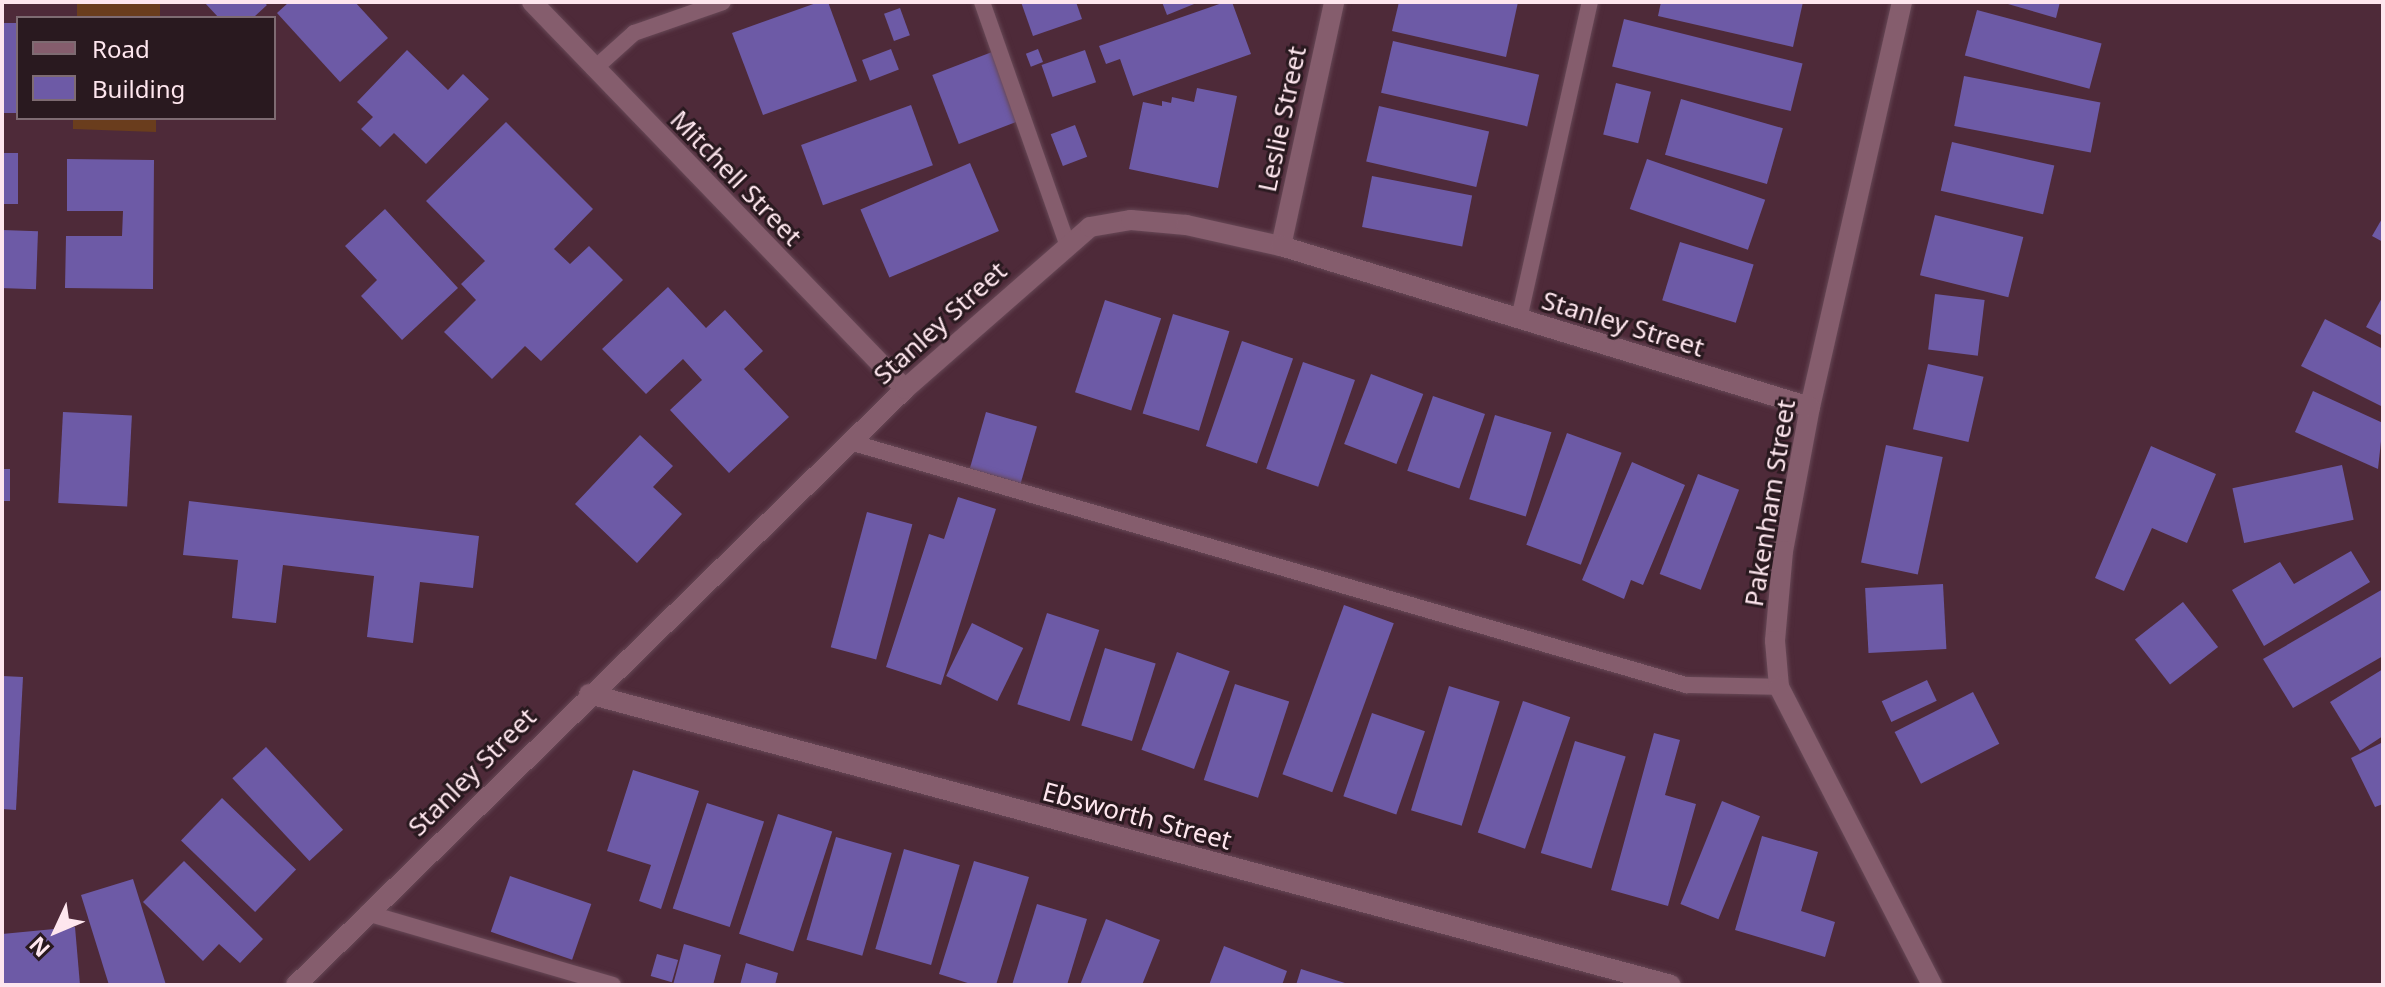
<!DOCTYPE html>
<html>
<head>
<meta charset="utf-8">
<style>
  body { margin:0 }
  #map { position:relative; width:2385px; height:987px; overflow:hidden; background:#4e2a39; font-family:"Noto Sans",sans-serif }
  div>[style] { position:absolute }
  .green>* { inset:0; background:#6a3d1d; transform-origin:0 0 }
  .building>* { inset:0; background:#6d5aa6; transform-origin:0 0 }
  .roads { filter:drop-shadow(0 0 2px #674856) drop-shadow(0 0 2px #674856) }
  .lane>* { height:16px; margin:-8px; padding:0 8px; transform-origin:8px; border-radius:8px; background:#855d6d }
  .street>* { height:20px; margin:-10px; padding:0 10px; transform-origin:10px; border-radius:10px; background:#855d6d }
  span { translate:-50% -50%; white-space:nowrap; text-align:center; line-height:1.15; -webkit-text-stroke:6px #29191f; paint-order:stroke }
  .street-label { font-size:26px; color:#fee6ee }
  .frame { position:absolute; inset:0; border:4px solid #fee6ee; pointer-events:none }
  .legend { position:absolute; left:16px; top:16px; width:260px; height:104px; box-sizing:border-box; background:#29191f; border:2px solid #7e6b72; margin:0; padding:10px 14px; list-style:none; font-size:24px; color:#fee6ee }
  .legend li { display:flex; align-items:center; gap:16px; height:40px }
  .legend b { width:40px; border:2px solid #7e6b72 }
  .north { position:absolute; left:16px; top:891px; width:80px; height:80px; -webkit-text-stroke:6px #29191f; paint-order:stroke; rotate:226deg; font-size:22px; font-weight:700; line-height:32px; text-align:center; color:#fee6ee }
  .north::after { content:''; display:block; margin:auto; width:28px; height:36px; background:#fee6ee; clip-path:polygon(50% 0,100% 100%,50% 72%,0 100%) }
</style>
</head>
<body>
<div id="map">
  <div class="green">
    <i style="left:77px;top:2px;width:83px;height:16px"></i>
    <i style="clip-path:polygon(73px 118px,156px 118px,156px 132px,73px 129px)"></i>
  </div>
  <div class="building">
    <i style="clip-path:polygon(204px 2px,263px 2px,267px 5px,253px 18px,219px 18px)"></i>
    <i style="clip-path:polygon(289px 2px,355px 2px,388px 38px,340px 82px,277px 13px)"></i>
    <i style="clip-path:polygon(819px 2px,828px 2px,857px 81px,763px 115px,732px 33px)"></i>
    <i style="clip-path:polygon(1021px 2px,1076px 2px,1082px 19px,1033px 36px)"></i>
    <i style="clip-path:polygon(1162px 2px,1199px 2px,1167px 15px)"></i>
    <i style="clip-path:polygon(1225px 2px,1232px 2px,1251px 54px,1133px 96px,1120px 59px,1106px 64px,1099px 46px)"></i>
    <i style="clip-path:polygon(1399px 2px,1518px 2px,1506px 57px,1392px 31px)"></i>
    <i style="clip-path:polygon(1661px 2px,1803px 2px,1793px 47px,1658px 16px)"></i>
    <i style="clip-path:polygon(2001px 2px,2060px 2px,2056px 18px)"></i>
    <i style="left:900px;top:8px;width:29px;height:17px;rotate:70deg"></i>
    <i style="left:1977px;top:10px;width:129px;height:47px;rotate:15deg"></i>
    <i style="left:1624px;top:19px;width:184px;height:49px;rotate:14deg"></i>
    <i style="left:2px;top:23px;width:16px;height:90px"></i>
    <i style="left:1393px;top:41px;width:150px;height:53px;rotate:13deg"></i>
    <i style="left:891px;top:49px;width:22px;height:31px;rotate:69deg"></i>
    <i style="left:1038px;top:49px;width:14px;height:13px;rotate:69deg"></i>
    <i style="clip-path:polygon(407px 50px,448px 90px,463px 74px,489px 99px,426px 164px,394px 133px,380px 147px,361px 129px,373px 117px,357px 102px)"></i>
    <i style="left:1085px;top:50px;width:34px;height:46px;rotate:71deg"></i>
    <i style="left:992px;top:52px;width:74px;height:64px;rotate:69deg"></i>
    <i style="left:1964px;top:76px;width:139px;height:51px;rotate:11deg"></i>
    <i style="left:1616px;top:83px;width:36px;height:53px;rotate:14deg"></i>
    <i style="clip-path:polygon(1197px 88px,1237px 96px,1218px 188px,1129px 169px,1143px 102px,1162px 106px,1162px 101px,1171px 103px,1172px 97px,1194px 102px)"></i>
    <i style="left:1681px;top:99px;width:106px;height:58px;rotate:16deg"></i>
    <i style="left:911px;top:105px;width:64px;height:117px;rotate:70deg"></i>
    <i style="left:1379px;top:106px;width:113px;height:57px;rotate:13deg"></i>
    <i style="clip-path:polygon(506px 122px,593px 209px,554px 249px,570px 264px,589px 246px,623px 280px,541px 361px,525px 346px,492px 379px,444px 332px,476px 300px,461px 284px,485px 261px,426px 201px)"></i>
    <i style="left:1075px;top:125px;width:34px;height:26px;rotate:69deg"></i>
    <i style="left:1952px;top:142px;width:105px;height:50px;rotate:13deg"></i>
    <i style="left:2px;top:153px;width:16px;height:51px"></i>
    <i style="clip-path:polygon(67px 159px,154px 160px,153px 289px,65px 288px,66px 236px,122px 236px,123px 211px,67px 211px)"></i>
    <i style="left:1647px;top:159px;width:125px;height:53px;rotate:19deg"></i>
    <i style="left:970px;top:163px;width:74px;height:119px;rotate:67deg"></i>
    <i style="left:1372px;top:176px;width:102px;height:52px;rotate:11deg"></i>
    <i style="clip-path:polygon(385px 209px,458px 288px,402px 340px,361px 296px,377px 280px,345px 246px)"></i>
    <i style="left:1935px;top:215px;width:91px;height:62px;rotate:14deg"></i>
    <i style="clip-path:polygon(2383px 217px,2383px 242px,2372px 236px)"></i>
    <i style="left:2px;top:230px;width:36px;height:58px;rotate:2deg"></i>
    <i style="left:1680px;top:242px;width:77px;height:61px;rotate:17deg"></i>
    <i style="clip-path:polygon(668px 287px,706px 328px,725px 310px,763px 351px,744px 369px,789px 417px,729px 473px,670px 410px,702px 380px,683px 359px,646px 394px,602px 349px)"></i>
    <i style="left:1935px;top:294px;width:50px;height:56px;rotate:7deg"></i>
    <i style="clip-path:polygon(2383px 296px,2383px 336px,2366px 327px)"></i>
    <i style="left:1105px;top:300px;width:59px;height:97px;rotate:18deg"></i>
    <i style="left:1173px;top:314px;width:59px;height:104px;rotate:17deg"></i>
    <i style="clip-path:polygon(2325px 319px,2383px 349px,2383px 407px,2301px 366px)"></i>
    <i style="left:1242px;top:341px;width:54px;height:111px;rotate:19deg"></i>
    <i style="left:1303px;top:362px;width:55px;height:113px;rotate:19deg"></i>
    <i style="left:1928px;top:364px;width:57px;height:67px;rotate:13deg"></i>
    <i style="left:1371px;top:374px;width:56px;height:75px;rotate:21deg"></i>
    <i style="clip-path:polygon(2313px 391px,2383px 423px,2378px 469px,2295px 432px)"></i>
    <i style="left:1433px;top:396px;width:55px;height:79px;rotate:19deg"></i>
    <i style="left:63px;top:412px;width:69px;height:91px;rotate:3deg"></i>
    <i style="left:986px;top:412px;width:53px;height:59px;rotate:16deg"></i>
    <i style="left:1495px;top:415px;width:59px;height:88px;rotate:17deg"></i>
    <i style="left:1567px;top:433px;width:58px;height:119px;rotate:20deg"></i>
    <i style="clip-path:polygon(640px 435px,673px 466px,653px 487px,682px 514px,637px 563px,575px 504px)"></i>
    <i style="left:1886px;top:445px;width:58px;height:120px;rotate:12deg"></i>
    <i style="clip-path:polygon(2151px 446px,2216px 474px,2187px 543px,2152px 528px,2124px 591px,2095px 578px)"></i>
    <i style="clip-path:polygon(1632px 462px,1685px 485px,1643px 585px,1631px 580px,1624px 599px,1582px 580px)"></i>
    <i style="left:2342px;top:465px;width:56px;height:112px;rotate:78deg"></i>
    <i style="left:2px;top:469px;width:8px;height:32px"></i>
    <i style="left:1698px;top:474px;width:44px;height:107px;rotate:21deg"></i>
    <i style="clip-path:polygon(958px 497px,996px 509px,941px 685px,886px 667px,929px 534px,944px 539px)"></i>
    <i style="clip-path:polygon(189px 501px,479px 536px,473px 588px,420px 582px,413px 643px,367px 637px,374px 576px,283px 565px,276px 623px,232px 618px,238px 560px,183px 555px)"></i>
    <i style="left:867px;top:512px;width:47px;height:140px;rotate:15deg"></i>
    <i style="clip-path:polygon(2351px 551px,2370px 582px,2264px 646px,2232px 590px,2280px 562px,2294px 584px)"></i>
    <i style="left:1943px;top:584px;width:65px;height:78px;rotate:87deg"></i>
    <i style="clip-path:polygon(2383px 589px,2383px 656px,2293px 708px,2263px 659px)"></i>
    <i style="left:2183px;top:602px;width:57px;height:61px;rotate:52deg"></i>
    <i style="left:1344px;top:605px;width:53px;height:180px;rotate:20deg"></i>
    <i style="left:1047px;top:613px;width:55px;height:96px;rotate:18deg"></i>
    <i style="left:972px;top:623px;width:57px;height:59px;rotate:26deg"></i>
    <i style="left:1105px;top:648px;width:53px;height:81px;rotate:17deg"></i>
    <i style="left:1177px;top:652px;width:56px;height:104px;rotate:20deg"></i>
    <i style="clip-path:polygon(2383px 669px,2383px 736px,2360px 751px,2330px 702px)"></i>
    <i style="clip-path:polygon(2px 676px,23px 677px,16px 810px,2px 809px)"></i>
    <i style="left:1927px;top:680px;width:23px;height:50px;rotate:65deg"></i>
    <i style="left:1235px;top:684px;width:57px;height:101px;rotate:18deg"></i>
    <i style="left:1449px;top:686px;width:53px;height:130px;rotate:17deg"></i>
    <i style="left:1973px;top:692px;width:58px;height:88px;rotate:63deg"></i>
    <i style="left:1523px;top:701px;width:50px;height:139px;rotate:19deg"></i>
    <i style="left:1372px;top:713px;width:56px;height:88px;rotate:19deg"></i>
    <i style="clip-path:polygon(1654px 733px,1680px 740px,1665px 795px,1696px 804px,1668px 906px,1611px 890px)"></i>
    <i style="left:1575px;top:741px;width:53px;height:117px;rotate:17deg"></i>
    <i style="clip-path:polygon(2383px 742px,2383px 804px,2375px 807px,2351px 758px)"></i>
    <i style="left:266px;top:747px;width:113px;height:46px;rotate:47deg"></i>
    <i style="clip-path:polygon(633px 770px,699px 791px,661px 909px,639px 901px,651px 865px,607px 851px)"></i>
    <i style="left:222px;top:798px;width:103px;height:59px;rotate:44deg"></i>
    <i style="left:1722px;top:801px;width:41px;height:111px;rotate:22deg"></i>
    <i style="left:707px;top:803px;width:60px;height:111px;rotate:18deg"></i>
    <i style="left:778px;top:814px;width:57px;height:126px;rotate:18deg"></i>
    <i style="clip-path:polygon(1762px 836px,1818px 852px,1801px 911px,1835px 922px,1825px 957px,1735px 930px)"></i>
    <i style="left:836px;top:837px;width:58px;height:107px;rotate:16deg"></i>
    <i style="left:904px;top:849px;width:58px;height:104px;rotate:16deg"></i>
    <i style="clip-path:polygon(184px 861px,263px 939px,240px 963px,219px 944px,203px 961px,143px 902px)"></i>
    <i style="clip-path:polygon(974px 861px,1029px 877px,996px 985px,974px 985px,939px 974px)"></i>
    <i style="left:510px;top:876px;width:86px;height:59px;rotate:19deg"></i>
    <i style="clip-path:polygon(133px 879px,166px 985px,109px 985px,81px 895px)"></i>
    <i style="clip-path:polygon(1037px 904px,1087px 919px,1067px 985px,1012px 985px)"></i>
    <i style="clip-path:polygon(1106px 919px,1160px 940px,1142px 985px,1080px 985px)"></i>
    <i style="clip-path:polygon(75px 927px,80px 985px,2px 985px,2px 934px)"></i>
    <i style="clip-path:polygon(684px 944px,721px 955px,713px 985px,673px 985px)"></i>
    <i style="clip-path:polygon(1224px 946px,1287px 971px,1282px 985px,1209px 985px)"></i>
    <i style="left:657px;top:954px;width:22px;height:23px;rotate:16deg"></i>
    <i style="clip-path:polygon(746px 963px,778px 973px,775px 985px,740px 985px)"></i>
    <i style="clip-path:polygon(1301px 969px,1348px 984px,1348px 985px,1296px 985px)"></i>
  </div>
  <div class="roads">
    <div class="lane">
      <i style="left:982px;top:2px;width:256px;rotate:70.6deg"></i>
      <i style="left:594px;top:69px;width:54px;rotate:-42deg"></i>
      <i style="left:634px;top:33px;width:94px;rotate:-19.2deg"></i>
      <i style="left:1519px;top:319px;width:325px;rotate:-77.4deg"></i>
      <i style="left:850px;top:442px;width:871px;rotate:16.21deg"></i>
      <i style="left:1686px;top:685px;width:93px;rotate:1.2deg"></i>
      <i style="left:367px;top:913px;width:256px;rotate:16.3deg"></i>
    </div>
    <div class="street">
      <i style="left:532px;top:2px;width:537px;rotate:46.06deg"></i>
      <i style="left:1902px;top:2px;width:415px;rotate:102.8deg"></i>
      <i style="left:1810px;top:407px;width:147px;rotate:100.6deg"></i>
      <i style="left:1783px;top:551px;width:90px;rotate:95.1deg"></i>
      <i style="left:1775px;top:641px;width:46px;rotate:85deg"></i>
      <i style="left:1779px;top:687px;width:335px;rotate:62.8deg"></i>
      <i style="left:1281px;top:246px;width:250px;rotate:-77.7deg"></i>
      <i style="left:589px;top:694px;width:1120px;rotate:15.05deg"></i>
      <i style="left:296px;top:985px;width:852px;rotate:-44.38deg"></i>
      <i style="left:905px;top:389px;width:246px;rotate:-41.2deg"></i>
      <i style="left:1090px;top:227px;width:42px;rotate:-9.7deg"></i>
      <i style="left:1131px;top:220px;width:55px;rotate:5.2deg"></i>
      <i style="left:1186px;top:225px;width:97px;rotate:12.5deg"></i>
      <i style="left:1281px;top:246px;width:553px;rotate:16.93deg"></i>
    </div>
  </div>
  <div class="street-label">
    <span style="left:1282px;top:119px;rotate:-78deg">Leslie Street</span>
    <span style="left:736px;top:178px;rotate:46deg">Mitchell Street</span>
    <span style="left:940px;top:323px;rotate:-42deg">Stanley Street</span>
    <span style="left:1623px;top:324px;rotate:17deg">Stanley Street</span>
    <span style="left:1770px;top:503px;rotate:-81deg">Pakenham Street</span>
    <span style="left:472px;top:772px;rotate:-45deg">Stanley Street</span>
    <span style="left:1137px;top:816px;rotate:15deg">Ebsworth Street</span>
  </div>
  <div class="frame"></div>
  <ul class="legend">
  <li><b style="height:10px;background:#855d6d"></b>Road</li>
  <li><b style="height:22px;background:#6d5aa6"></b>Building</li>
  </ul>
  <div class="north">N</div>
</div>
</body>
</html>
